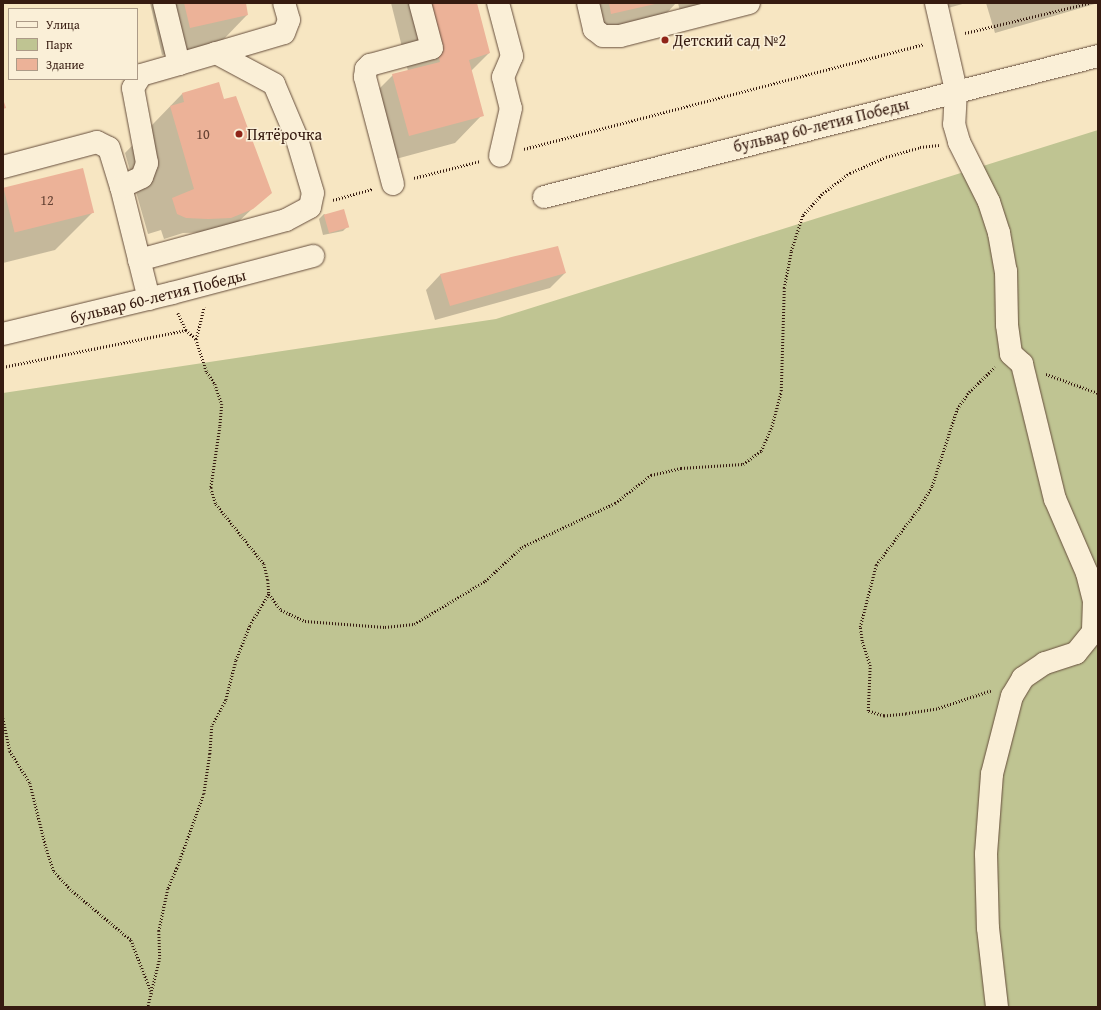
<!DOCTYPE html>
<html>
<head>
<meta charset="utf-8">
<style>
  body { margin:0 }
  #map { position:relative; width:1101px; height:1010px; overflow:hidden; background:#f7e6c2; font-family:"Gentium Book Plus",serif }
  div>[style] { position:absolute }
  .green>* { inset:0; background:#bfc492 }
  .shadow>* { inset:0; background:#0003 }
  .building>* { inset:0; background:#ecb298; transform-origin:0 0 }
  .path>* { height:2.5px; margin-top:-1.25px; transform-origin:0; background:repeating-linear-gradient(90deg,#361b10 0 1px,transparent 0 3px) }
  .roads { filter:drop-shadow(0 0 1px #664e3c) drop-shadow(0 0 1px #664e3c) }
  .minor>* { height:22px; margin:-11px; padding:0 11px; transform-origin:11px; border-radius:11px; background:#faefd7 }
  .dots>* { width:11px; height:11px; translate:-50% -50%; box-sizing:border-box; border:2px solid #faefd7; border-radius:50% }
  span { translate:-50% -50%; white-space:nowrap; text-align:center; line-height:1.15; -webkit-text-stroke:3px #faefd7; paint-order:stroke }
  .number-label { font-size:14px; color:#644132 }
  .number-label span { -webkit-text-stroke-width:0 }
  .poi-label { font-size:16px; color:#361b10 }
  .left { translate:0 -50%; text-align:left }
  .street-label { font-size:16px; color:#361b10 }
  .frame { position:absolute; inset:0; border:4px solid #361b10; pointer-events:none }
  .legend { position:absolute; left:8px; top:8px; width:130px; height:72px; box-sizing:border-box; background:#faefd7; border:1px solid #ac9a87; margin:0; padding:5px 7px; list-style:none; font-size:12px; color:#361b10 }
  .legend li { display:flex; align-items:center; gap:8px; height:20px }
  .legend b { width:20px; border:1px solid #ac9a87 }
</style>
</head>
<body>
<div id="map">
  <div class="green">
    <i style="clip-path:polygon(1098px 130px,1098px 1007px,3px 1007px,3px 393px,496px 319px)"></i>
  </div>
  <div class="shadow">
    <i style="clip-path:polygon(150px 3px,245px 3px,247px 15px,220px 43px,162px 55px)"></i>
    <i style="clip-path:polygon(391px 3px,476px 3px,489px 53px,471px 71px,482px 115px,455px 143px,381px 163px,365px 103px,393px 75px,408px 71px)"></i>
    <i style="clip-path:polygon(585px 3px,676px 3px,664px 16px,592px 33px)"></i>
    <i style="clip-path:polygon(678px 3px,714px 3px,680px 11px)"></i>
    <i style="clip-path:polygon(927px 3px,966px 3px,930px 13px)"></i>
    <i style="clip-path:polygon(986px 3px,1098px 3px,995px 33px)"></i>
    <i style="clip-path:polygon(182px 94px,223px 101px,270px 192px,237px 223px,215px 232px,183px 233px,164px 239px,161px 230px,148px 234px,125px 153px)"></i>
    <i style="clip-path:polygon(3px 189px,93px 212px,55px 250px,3px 263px)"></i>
    <i style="clip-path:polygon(324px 214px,348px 226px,343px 231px,323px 235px,319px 219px)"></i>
    <i style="clip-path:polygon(557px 247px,565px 273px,550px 288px,435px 320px,426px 290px,440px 275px)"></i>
  </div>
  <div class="building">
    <i style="clip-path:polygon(184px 3px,246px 3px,248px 15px,190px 28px)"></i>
    <i style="clip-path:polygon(425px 3px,477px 3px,490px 53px,469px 60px,484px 116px,409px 136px,392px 74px,440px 62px)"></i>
    <i style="clip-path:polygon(609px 3px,655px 3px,655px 4px,611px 14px)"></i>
    <i style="clip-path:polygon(219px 82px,224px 99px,236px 96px,272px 193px,253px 209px,231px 218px,208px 219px,186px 218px,177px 214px,172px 198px,194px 189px,170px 106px,184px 102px,182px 93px)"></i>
    <i style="clip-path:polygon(3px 99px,6px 108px,3px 109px)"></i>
    <i style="left:83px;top:168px;width:46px;height:82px;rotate:76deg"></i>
    <i style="left:344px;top:209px;width:19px;height:21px;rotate:74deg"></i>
    <i style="clip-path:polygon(558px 246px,566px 273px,450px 306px,440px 274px)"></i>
  </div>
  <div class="path">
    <i style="left:965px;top:33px;width:128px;rotate:-13.6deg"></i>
    <i style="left:524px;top:149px;width:413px;rotate:-14.7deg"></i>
    <i style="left:414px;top:178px;width:68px;rotate:-14.4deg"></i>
    <i style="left:333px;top:200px;width:41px;rotate:-15.8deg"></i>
    <i style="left:178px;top:313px;width:19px;rotate:65deg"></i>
    <i style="left:196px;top:339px;width:33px;rotate:-76deg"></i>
    <i style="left:3px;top:367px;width:187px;rotate:-11.4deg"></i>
    <i style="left:186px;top:330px;width:13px;rotate:42deg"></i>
    <i style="left:196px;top:339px;width:35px;rotate:72deg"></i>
    <i style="left:207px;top:372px;width:14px;rotate:56deg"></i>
    <i style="left:215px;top:384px;width:21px;rotate:71deg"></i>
    <i style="left:222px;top:404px;width:23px;rotate:95deg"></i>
    <i style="left:220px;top:427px;width:62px;rotate:98.4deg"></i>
    <i style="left:211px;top:488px;width:17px;rotate:73deg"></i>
    <i style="left:216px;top:504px;width:77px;rotate:51.3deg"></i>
    <i style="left:264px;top:564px;width:16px;rotate:76deg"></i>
    <i style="left:268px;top:580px;width:14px;rotate:86deg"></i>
    <i style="left:269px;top:594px;width:37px;rotate:121deg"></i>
    <i style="left:250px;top:626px;width:38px;rotate:112deg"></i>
    <i style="left:236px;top:661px;width:40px;rotate:104.4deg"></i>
    <i style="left:226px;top:700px;width:30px;rotate:118deg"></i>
    <i style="left:212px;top:726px;width:28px;rotate:94deg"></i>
    <i style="left:210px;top:754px;width:40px;rotate:98.5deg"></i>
    <i style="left:204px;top:794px;width:79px;rotate:110deg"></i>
    <i style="left:177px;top:868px;width:23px;rotate:113deg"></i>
    <i style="left:168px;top:889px;width:43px;rotate:102.1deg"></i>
    <i style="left:159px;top:931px;width:27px;rotate:88deg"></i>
    <i style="left:160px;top:958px;width:50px;rotate:103.8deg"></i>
    <i style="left:1046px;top:374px;width:55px;rotate:20.1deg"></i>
    <i style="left:269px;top:594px;width:20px;rotate:53deg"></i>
    <i style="left:281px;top:610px;width:26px;rotate:25deg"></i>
    <i style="left:305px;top:621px;width:80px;rotate:4.3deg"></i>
    <i style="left:385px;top:627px;width:29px;rotate:-6deg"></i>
    <i style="left:414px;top:624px;width:83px;rotate:-31.2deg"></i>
    <i style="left:485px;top:581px;width:50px;rotate:-42.6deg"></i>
    <i style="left:522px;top:547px;width:103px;rotate:-25.3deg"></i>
    <i style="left:615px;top:503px;width:46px;rotate:-37.9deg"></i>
    <i style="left:651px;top:475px;width:31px;rotate:-13deg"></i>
    <i style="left:681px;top:468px;width:62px;rotate:-3.7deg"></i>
    <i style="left:743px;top:464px;width:22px;rotate:-36deg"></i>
    <i style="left:761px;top:451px;width:24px;rotate:-66deg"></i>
    <i style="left:771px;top:429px;width:39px;rotate:-75deg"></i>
    <i style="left:781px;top:391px;width:103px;rotate:-88.3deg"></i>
    <i style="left:784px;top:288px;width:38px;rotate:-79deg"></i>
    <i style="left:791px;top:251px;width:38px;rotate:-72deg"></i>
    <i style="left:803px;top:215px;width:30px;rotate:-48deg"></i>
    <i style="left:823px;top:193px;width:34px;rotate:-37deg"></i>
    <i style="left:850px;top:173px;width:39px;rotate:-24deg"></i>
    <i style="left:886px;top:157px;width:35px;rotate:-16deg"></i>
    <i style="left:920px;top:147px;width:19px;rotate:-6deg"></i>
    <i style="left:991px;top:691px;width:57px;rotate:161.6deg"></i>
    <i style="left:937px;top:709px;width:31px;rotate:171deg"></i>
    <i style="left:906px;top:714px;width:22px;rotate:175deg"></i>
    <i style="left:884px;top:716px;width:17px;rotate:-163deg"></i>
    <i style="left:868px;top:711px;width:45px;rotate:-87.5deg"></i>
    <i style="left:870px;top:666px;width:26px;rotate:-108deg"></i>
    <i style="left:862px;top:641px;width:14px;rotate:-98deg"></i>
    <i style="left:860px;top:627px;width:64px;rotate:-75.5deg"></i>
    <i style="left:876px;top:565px;width:71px;rotate:-53deg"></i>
    <i style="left:919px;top:508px;width:26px;rotate:-59deg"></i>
    <i style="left:932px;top:486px;width:81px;rotate:-72deg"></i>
    <i style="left:957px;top:409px;width:21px;rotate:-55deg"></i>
    <i style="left:969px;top:392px;width:36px;rotate:-44deg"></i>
    <i style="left:3px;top:718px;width:34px;rotate:78deg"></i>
    <i style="left:10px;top:751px;width:38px;rotate:58deg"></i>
    <i style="left:30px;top:783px;width:66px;rotate:76deg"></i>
    <i style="left:46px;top:847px;width:25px;rotate:72deg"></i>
    <i style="left:54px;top:871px;width:24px;rotate:48deg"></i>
    <i style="left:70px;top:889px;width:80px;rotate:39.9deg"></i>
    <i style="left:131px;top:940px;width:55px;rotate:68.6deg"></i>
  </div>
  <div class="roads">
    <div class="minor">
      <i style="left:498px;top:3px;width:55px;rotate:75.2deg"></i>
      <i style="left:512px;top:56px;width:23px;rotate:113deg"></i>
      <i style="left:503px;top:77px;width:32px;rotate:76deg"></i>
      <i style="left:511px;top:108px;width:49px;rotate:102.9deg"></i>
      <i style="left:588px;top:3px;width:27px;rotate:77deg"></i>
      <i style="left:594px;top:29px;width:11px;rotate:38deg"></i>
      <i style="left:603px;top:36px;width:17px"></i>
      <i style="left:620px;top:36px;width:133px;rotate:-14.3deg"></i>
      <i style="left:936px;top:3px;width:89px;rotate:77.1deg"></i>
      <i style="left:956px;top:90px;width:34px;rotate:93deg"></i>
      <i style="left:954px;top:124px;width:19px;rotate:74deg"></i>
      <i style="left:959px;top:142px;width:67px;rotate:63.4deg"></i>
      <i style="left:989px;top:202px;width:33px;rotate:72deg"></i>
      <i style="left:999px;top:233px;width:39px;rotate:80deg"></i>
      <i style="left:1006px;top:271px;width:54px;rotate:88.9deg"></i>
      <i style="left:1007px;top:325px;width:29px;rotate:82deg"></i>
      <i style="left:1011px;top:354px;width:15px;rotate:42deg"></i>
      <i style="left:1022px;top:364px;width:139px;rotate:76.3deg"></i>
      <i style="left:1055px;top:499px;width:81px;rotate:66.6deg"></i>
      <i style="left:1087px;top:573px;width:29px;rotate:76deg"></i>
      <i style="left:1094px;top:601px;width:31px;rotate:92deg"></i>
      <i style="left:1093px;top:632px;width:27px;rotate:129deg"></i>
      <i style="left:1076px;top:653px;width:33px;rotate:162deg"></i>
      <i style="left:1045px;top:663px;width:27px;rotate:146deg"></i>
      <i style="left:1023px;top:678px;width:21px;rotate:121deg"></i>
      <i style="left:1012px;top:696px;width:81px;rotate:104.4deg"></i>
      <i style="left:992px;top:774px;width:80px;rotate:94.3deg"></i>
      <i style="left:986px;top:854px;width:74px;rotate:88.5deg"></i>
      <i style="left:988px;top:928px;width:80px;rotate:83.5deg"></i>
      <i style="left:179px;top:64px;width:109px;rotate:-16.4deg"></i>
      <i style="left:284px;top:33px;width:14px;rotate:-69deg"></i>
      <i style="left:289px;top:20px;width:18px;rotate:-106deg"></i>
      <i style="left:3px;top:167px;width:97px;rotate:-14.9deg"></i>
      <i style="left:97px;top:142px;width:13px;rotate:27deg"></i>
      <i style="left:109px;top:148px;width:41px;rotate:72.9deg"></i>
      <i style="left:393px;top:184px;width:111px;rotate:-104.7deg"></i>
      <i style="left:365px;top:77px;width:8px;rotate:-83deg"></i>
      <i style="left:366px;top:69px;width:6px;rotate:-45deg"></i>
      <i style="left:370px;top:65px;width:64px;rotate:-15.3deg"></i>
      <i style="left:432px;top:48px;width:47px;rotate:-104.9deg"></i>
      <i style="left:544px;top:197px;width:572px;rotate:-14.28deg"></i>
      <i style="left:139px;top:260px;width:152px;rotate:-15.2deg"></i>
      <i style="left:286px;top:220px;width:27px;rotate:-28deg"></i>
      <i style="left:310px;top:207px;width:14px;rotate:-78deg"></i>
      <i style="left:313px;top:193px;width:59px;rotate:-106.6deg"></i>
      <i style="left:296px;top:136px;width:56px;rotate:-112.9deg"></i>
      <i style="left:274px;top:84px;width:66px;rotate:-151.9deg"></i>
      <i style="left:149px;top:299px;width:115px;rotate:-104deg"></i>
      <i style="left:121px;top:187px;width:23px;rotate:-25deg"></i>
      <i style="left:142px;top:177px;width:15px;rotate:-70deg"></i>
      <i style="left:147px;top:163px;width:76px;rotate:-100.6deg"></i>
      <i style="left:133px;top:88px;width:15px;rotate:-58deg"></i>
      <i style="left:141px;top:75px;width:40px;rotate:-16deg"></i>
      <i style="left:179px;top:64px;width:63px;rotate:-103.8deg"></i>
      <i style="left:3px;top:334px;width:174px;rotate:-13.6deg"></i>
      <i style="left:172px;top:293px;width:146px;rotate:-14.7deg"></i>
    </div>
  </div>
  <div class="dots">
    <i style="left:665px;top:40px;background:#8f2418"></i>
    <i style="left:239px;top:134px;background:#8f2418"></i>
  </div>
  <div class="number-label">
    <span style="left:203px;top:134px">10</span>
    <span style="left:47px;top:200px">12</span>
  </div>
  <div class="poi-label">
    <span class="left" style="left:673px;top:40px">Детский сад №2</span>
    <span class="left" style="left:247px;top:134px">Пятёрочка</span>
  </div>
  <div class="street-label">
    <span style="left:821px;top:125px;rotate:-14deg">бульвар 60-летия Победы</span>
    <span style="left:158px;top:296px;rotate:-14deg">бульвар 60-летия Победы</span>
  </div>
  <div class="frame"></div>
  <ul class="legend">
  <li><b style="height:5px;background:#faefd7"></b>Улица</li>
  <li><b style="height:11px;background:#bfc492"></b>Парк</li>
  <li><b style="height:11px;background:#ecb298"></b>Здание</li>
  </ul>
</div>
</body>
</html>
